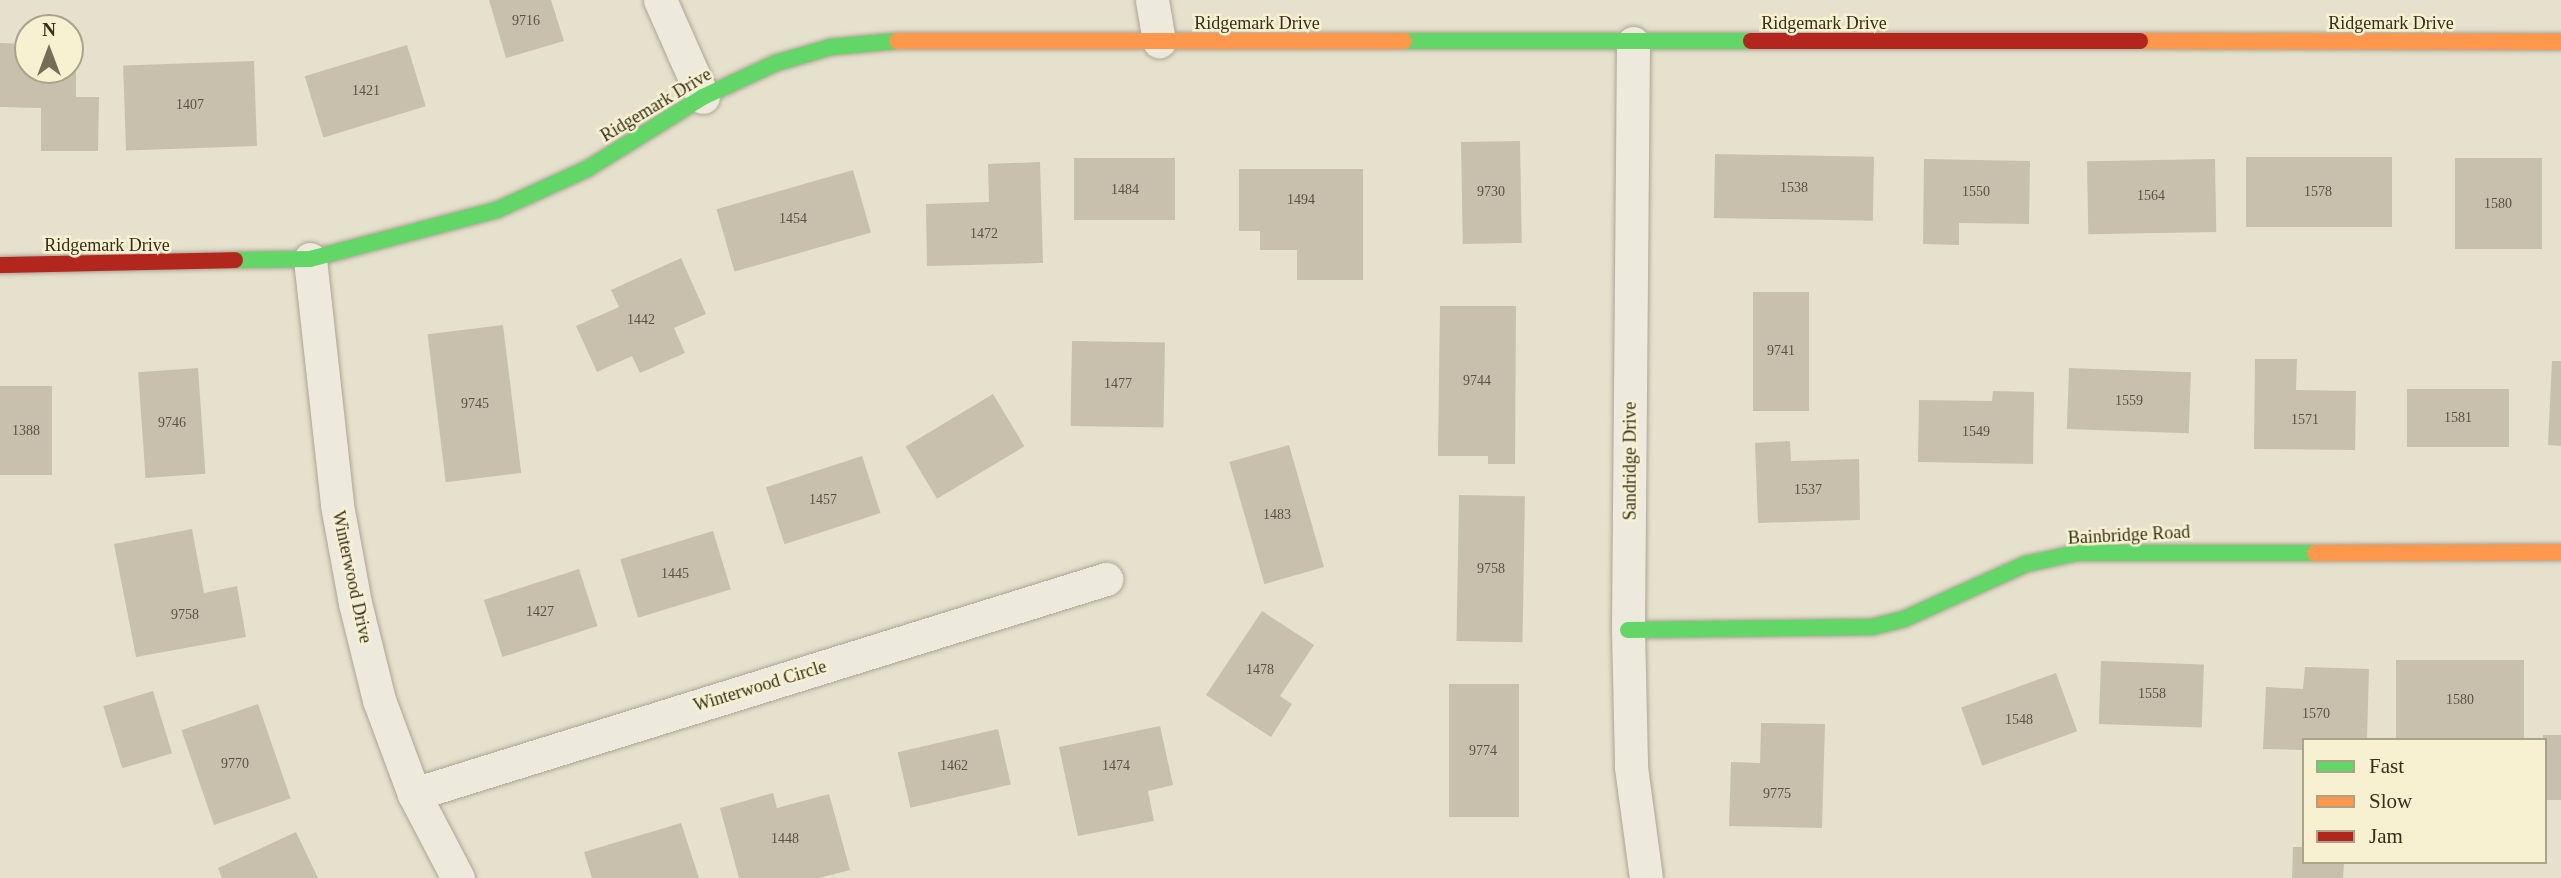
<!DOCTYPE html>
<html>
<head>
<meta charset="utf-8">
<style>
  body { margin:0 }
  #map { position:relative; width:2561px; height:878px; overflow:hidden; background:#e6e1cc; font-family:"Times New Roman",serif }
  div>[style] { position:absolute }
  .building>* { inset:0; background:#c9bfad; transform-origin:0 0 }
  .roads { filter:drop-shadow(0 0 2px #aba595) drop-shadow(0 0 2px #aba595) }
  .street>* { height:33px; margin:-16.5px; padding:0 16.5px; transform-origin:16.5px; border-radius:16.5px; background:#edeadd }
  .fast>* { height:16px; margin:-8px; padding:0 8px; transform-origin:8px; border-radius:8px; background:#63d668 }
  .slow>* { height:16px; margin:-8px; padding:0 8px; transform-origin:8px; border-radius:8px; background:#ff974d }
  .jam>* { height:16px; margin:-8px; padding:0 8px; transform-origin:8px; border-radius:8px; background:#b3261e }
  span { translate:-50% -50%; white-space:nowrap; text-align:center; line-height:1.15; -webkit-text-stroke:5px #f7f1d1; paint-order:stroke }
  .number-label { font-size:14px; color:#5d5241 }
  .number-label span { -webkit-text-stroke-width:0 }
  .street-label { font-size:18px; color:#392e1d }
  .legend { position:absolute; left:2302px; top:738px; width:245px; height:126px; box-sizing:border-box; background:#f7f1d1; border:2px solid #aba389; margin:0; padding:9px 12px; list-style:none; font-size:21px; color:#392e1d }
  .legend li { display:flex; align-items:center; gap:14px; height:35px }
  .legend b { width:35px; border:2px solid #aba389 }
  .north { position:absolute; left:14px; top:14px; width:70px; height:70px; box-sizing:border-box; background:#f7f1d1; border:2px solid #aba389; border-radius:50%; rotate:0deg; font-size:19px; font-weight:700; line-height:28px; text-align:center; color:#392e1d }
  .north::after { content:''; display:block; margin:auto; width:24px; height:32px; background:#766d5a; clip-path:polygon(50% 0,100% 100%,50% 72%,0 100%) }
</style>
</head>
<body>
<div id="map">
  <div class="building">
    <i style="clip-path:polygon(489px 0,551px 0,564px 41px,506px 58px)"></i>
    <i style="clip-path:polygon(0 43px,28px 44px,28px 70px,70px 70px,70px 44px,76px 44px,76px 97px,99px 97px,98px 151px,41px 151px,41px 108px,0 107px)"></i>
    <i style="left:407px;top:45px;width:64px;height:107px;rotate:73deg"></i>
    <i style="left:254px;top:61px;width:85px;height:131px;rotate:88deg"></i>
    <i style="left:1520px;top:141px;width:102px;height:59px;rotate:89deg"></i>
    <i style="left:1715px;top:154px;width:159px;height:64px;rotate:1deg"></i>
    <i style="left:2246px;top:157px;width:146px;height:70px"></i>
    <i style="left:1175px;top:158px;width:62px;height:101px;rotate:90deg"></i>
    <i style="left:2542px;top:158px;width:91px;height:87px;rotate:90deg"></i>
    <i style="clip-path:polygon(1924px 159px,2030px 161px,2029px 224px,1959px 223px,1959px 245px,1923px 244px)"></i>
    <i style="left:2215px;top:159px;width:73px;height:128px;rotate:89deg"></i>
    <i style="clip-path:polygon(1040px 162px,1043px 263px,927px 266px,926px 204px,989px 202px,988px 164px)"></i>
    <i style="clip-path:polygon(1239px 169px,1363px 169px,1363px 280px,1297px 280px,1297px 250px,1260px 250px,1260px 231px,1239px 231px)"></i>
    <i style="left:853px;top:170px;width:65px;height:142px;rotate:74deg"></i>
    <i style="clip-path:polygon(681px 258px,706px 314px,674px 328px,685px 353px,640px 373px,632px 356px,597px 372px,576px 326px,619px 307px,611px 290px)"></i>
    <i style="left:1753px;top:292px;width:56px;height:119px"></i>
    <i style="clip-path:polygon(1440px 306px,1516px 306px,1515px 464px,1488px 464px,1488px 456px,1438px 456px)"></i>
    <i style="left:503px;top:325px;width:149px;height:76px;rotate:83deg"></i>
    <i style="left:1072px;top:341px;width:93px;height:85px;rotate:1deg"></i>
    <i style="clip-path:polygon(2255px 359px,2297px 359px,2296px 390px,2356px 391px,2355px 450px,2254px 449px)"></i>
    <i style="clip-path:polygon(2552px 361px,2561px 361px,2561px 446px,2548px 445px)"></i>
    <i style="left:198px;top:368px;width:106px;height:60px;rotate:86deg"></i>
    <i style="left:2069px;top:368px;width:122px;height:61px;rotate:2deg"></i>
    <i style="left:0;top:386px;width:52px;height:89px"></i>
    <i style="left:2407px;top:389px;width:102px;height:58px"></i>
    <i style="clip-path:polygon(1993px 391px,2034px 392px,2033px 464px,1918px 462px,1919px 400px,1992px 401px)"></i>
    <i style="left:993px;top:394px;width:61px;height:102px;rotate:59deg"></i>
    <i style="clip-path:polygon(1790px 441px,1791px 461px,1859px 459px,1860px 520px,1758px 523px,1755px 443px)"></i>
    <i style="left:1289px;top:445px;width:127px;height:62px;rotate:74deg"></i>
    <i style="left:862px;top:456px;width:60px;height:101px;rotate:72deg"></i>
    <i style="left:1459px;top:495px;width:66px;height:146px;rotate:1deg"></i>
    <i style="clip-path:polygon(192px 529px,204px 593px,237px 586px,246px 637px,136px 657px,114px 544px)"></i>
    <i style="left:713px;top:531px;width:61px;height:97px;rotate:73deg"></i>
    <i style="left:579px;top:569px;width:60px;height:100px;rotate:72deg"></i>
    <i style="clip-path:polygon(1262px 611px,1314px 645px,1280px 696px,1292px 704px,1271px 737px,1206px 695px)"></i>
    <i style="left:2396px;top:660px;width:128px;height:79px"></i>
    <i style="left:2101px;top:661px;width:103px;height:63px;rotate:2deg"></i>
    <i style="clip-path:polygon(2305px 667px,2369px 669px,2367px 740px,2304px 740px,2304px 750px,2263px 749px,2266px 687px,2303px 689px)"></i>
    <i style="left:2056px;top:673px;width:62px;height:101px;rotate:70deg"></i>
    <i style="left:1449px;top:684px;width:70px;height:133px"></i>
    <i style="left:153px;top:691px;width:65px;height:52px;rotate:73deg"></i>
    <i style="left:258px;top:704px;width:100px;height:81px;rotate:71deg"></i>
    <i style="clip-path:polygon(1761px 723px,1825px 724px,1822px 828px,1729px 826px,1731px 762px,1760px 763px)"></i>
    <i style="clip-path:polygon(1160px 726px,1173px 785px,1148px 791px,1154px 821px,1078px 836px,1059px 747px)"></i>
    <i style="left:998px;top:729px;width:57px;height:103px;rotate:77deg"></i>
    <i style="left:2543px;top:735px;width:18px;height:65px"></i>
    <i style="clip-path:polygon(773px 793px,777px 808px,829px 794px,850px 870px,819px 878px,739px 878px,720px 808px)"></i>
    <i style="clip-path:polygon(681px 823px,699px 878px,592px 878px,584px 852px)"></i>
    <i style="clip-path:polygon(296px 832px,318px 878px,222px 878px,218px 868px)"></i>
    <i style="clip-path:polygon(2293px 847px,2304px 847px,2304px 862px,2344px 862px,2343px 878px,2292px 878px)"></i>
  </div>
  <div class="roads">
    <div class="street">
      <i style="left:660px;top:0;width:106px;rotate:66.1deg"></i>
      <i style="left:1152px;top:0;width:42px;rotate:80.3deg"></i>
      <i style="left:1633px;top:43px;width:587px;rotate:90.49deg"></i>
      <i style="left:1628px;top:630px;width:137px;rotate:88.7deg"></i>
      <i style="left:1631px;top:767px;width:112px;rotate:82.3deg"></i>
      <i style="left:310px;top:259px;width:247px;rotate:83.7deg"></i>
      <i style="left:337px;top:505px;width:100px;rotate:79.6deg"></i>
      <i style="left:355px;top:603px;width:100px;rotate:76.1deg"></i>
      <i style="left:379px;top:700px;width:100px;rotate:69.6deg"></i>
      <i style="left:414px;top:794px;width:95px;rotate:62.4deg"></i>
      <i style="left:414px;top:794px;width:725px;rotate:-17.26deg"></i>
    </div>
    <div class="fast">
      <i style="left:1404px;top:41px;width:347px"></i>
      <i style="left:235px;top:260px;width:75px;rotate:-0.8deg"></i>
      <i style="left:310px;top:259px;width:193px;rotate:-14.7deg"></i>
      <i style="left:497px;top:210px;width:99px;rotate:-24.5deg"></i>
      <i style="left:587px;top:169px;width:137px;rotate:-31.8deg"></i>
      <i style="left:703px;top:97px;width:81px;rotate:-25deg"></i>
      <i style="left:776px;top:63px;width:57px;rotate:-16.2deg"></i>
      <i style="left:831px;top:47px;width:66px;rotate:-5.2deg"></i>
      <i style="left:1628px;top:630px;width:244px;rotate:-0.7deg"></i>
      <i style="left:1872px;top:627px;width:33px;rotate:-14deg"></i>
      <i style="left:1904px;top:619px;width:134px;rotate:-24.3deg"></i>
      <i style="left:2026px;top:564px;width:52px;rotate:-12.2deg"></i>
      <i style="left:2077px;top:553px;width:238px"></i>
    </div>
    <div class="slow">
      <i style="left:897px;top:41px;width:507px"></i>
      <i style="left:2140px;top:41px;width:421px;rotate:0.1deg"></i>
      <i style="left:2315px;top:553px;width:246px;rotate:-0.2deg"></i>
    </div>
    <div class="jam">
      <i style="left:1751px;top:41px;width:389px"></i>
      <i style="left:0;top:265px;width:235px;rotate:-1.2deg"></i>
    </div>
  </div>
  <div class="number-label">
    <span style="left:526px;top:21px">9716</span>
    <span style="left:366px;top:91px">1421</span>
    <span style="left:190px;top:105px">1407</span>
    <span style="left:1794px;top:188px">1538</span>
    <span style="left:1125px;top:190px">1484</span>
    <span style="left:1491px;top:192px">9730</span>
    <span style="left:1976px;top:192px">1550</span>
    <span style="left:2318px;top:192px">1578</span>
    <span style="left:2151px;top:196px">1564</span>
    <span style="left:1301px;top:200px">1494</span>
    <span style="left:2498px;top:204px">1580</span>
    <span style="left:793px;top:219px">1454</span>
    <span style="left:984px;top:234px">1472</span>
    <span style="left:641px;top:320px">1442</span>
    <span style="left:1781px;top:351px">9741</span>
    <span style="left:1477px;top:381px">9744</span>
    <span style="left:1118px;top:384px">1477</span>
    <span style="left:2129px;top:401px">1559</span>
    <span style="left:475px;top:404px">9745</span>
    <span style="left:2458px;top:418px">1581</span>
    <span style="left:2305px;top:420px">1571</span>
    <span style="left:172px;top:423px">9746</span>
    <span style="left:26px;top:431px">1388</span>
    <span style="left:1976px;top:432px">1549</span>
    <span style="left:1808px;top:490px">1537</span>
    <span style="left:823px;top:500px">1457</span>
    <span style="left:1277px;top:515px">1483</span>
    <span style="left:1491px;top:569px">9758</span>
    <span style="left:675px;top:574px">1445</span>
    <span style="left:540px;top:612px">1427</span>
    <span style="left:185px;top:615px">9758</span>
    <span style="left:1260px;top:670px">1478</span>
    <span style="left:2152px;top:694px">1558</span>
    <span style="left:2460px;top:700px">1580</span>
    <span style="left:2316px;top:714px">1570</span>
    <span style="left:2019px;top:720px">1548</span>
    <span style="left:1483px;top:751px">9774</span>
    <span style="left:235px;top:764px">9770</span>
    <span style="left:954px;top:766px">1462</span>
    <span style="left:1116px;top:766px">1474</span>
    <span style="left:1777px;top:794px">9775</span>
    <span style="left:785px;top:839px">1448</span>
  </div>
  <div class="street-label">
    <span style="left:1257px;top:23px">Ridgemark Drive</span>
    <span style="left:1824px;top:23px">Ridgemark Drive</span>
    <span style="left:2391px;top:23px">Ridgemark Drive</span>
    <span style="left:656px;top:105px;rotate:-31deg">Ridgemark Drive</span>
    <span style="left:107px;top:245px">Ridgemark Drive</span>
    <span style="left:1630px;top:461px;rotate:-90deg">Sandridge Drive</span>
    <span style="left:2129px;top:535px;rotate:-3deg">Bainbridge Road</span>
    <span style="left:352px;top:577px;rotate:78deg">Winterwood Drive</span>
    <span style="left:760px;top:686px;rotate:-17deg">Winterwood Circle</span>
  </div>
  <ul class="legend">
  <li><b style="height:9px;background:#63d668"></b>Fast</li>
  <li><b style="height:9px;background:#ff974d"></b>Slow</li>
  <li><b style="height:9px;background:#b3261e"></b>Jam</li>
  </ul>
  <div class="north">N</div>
</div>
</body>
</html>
